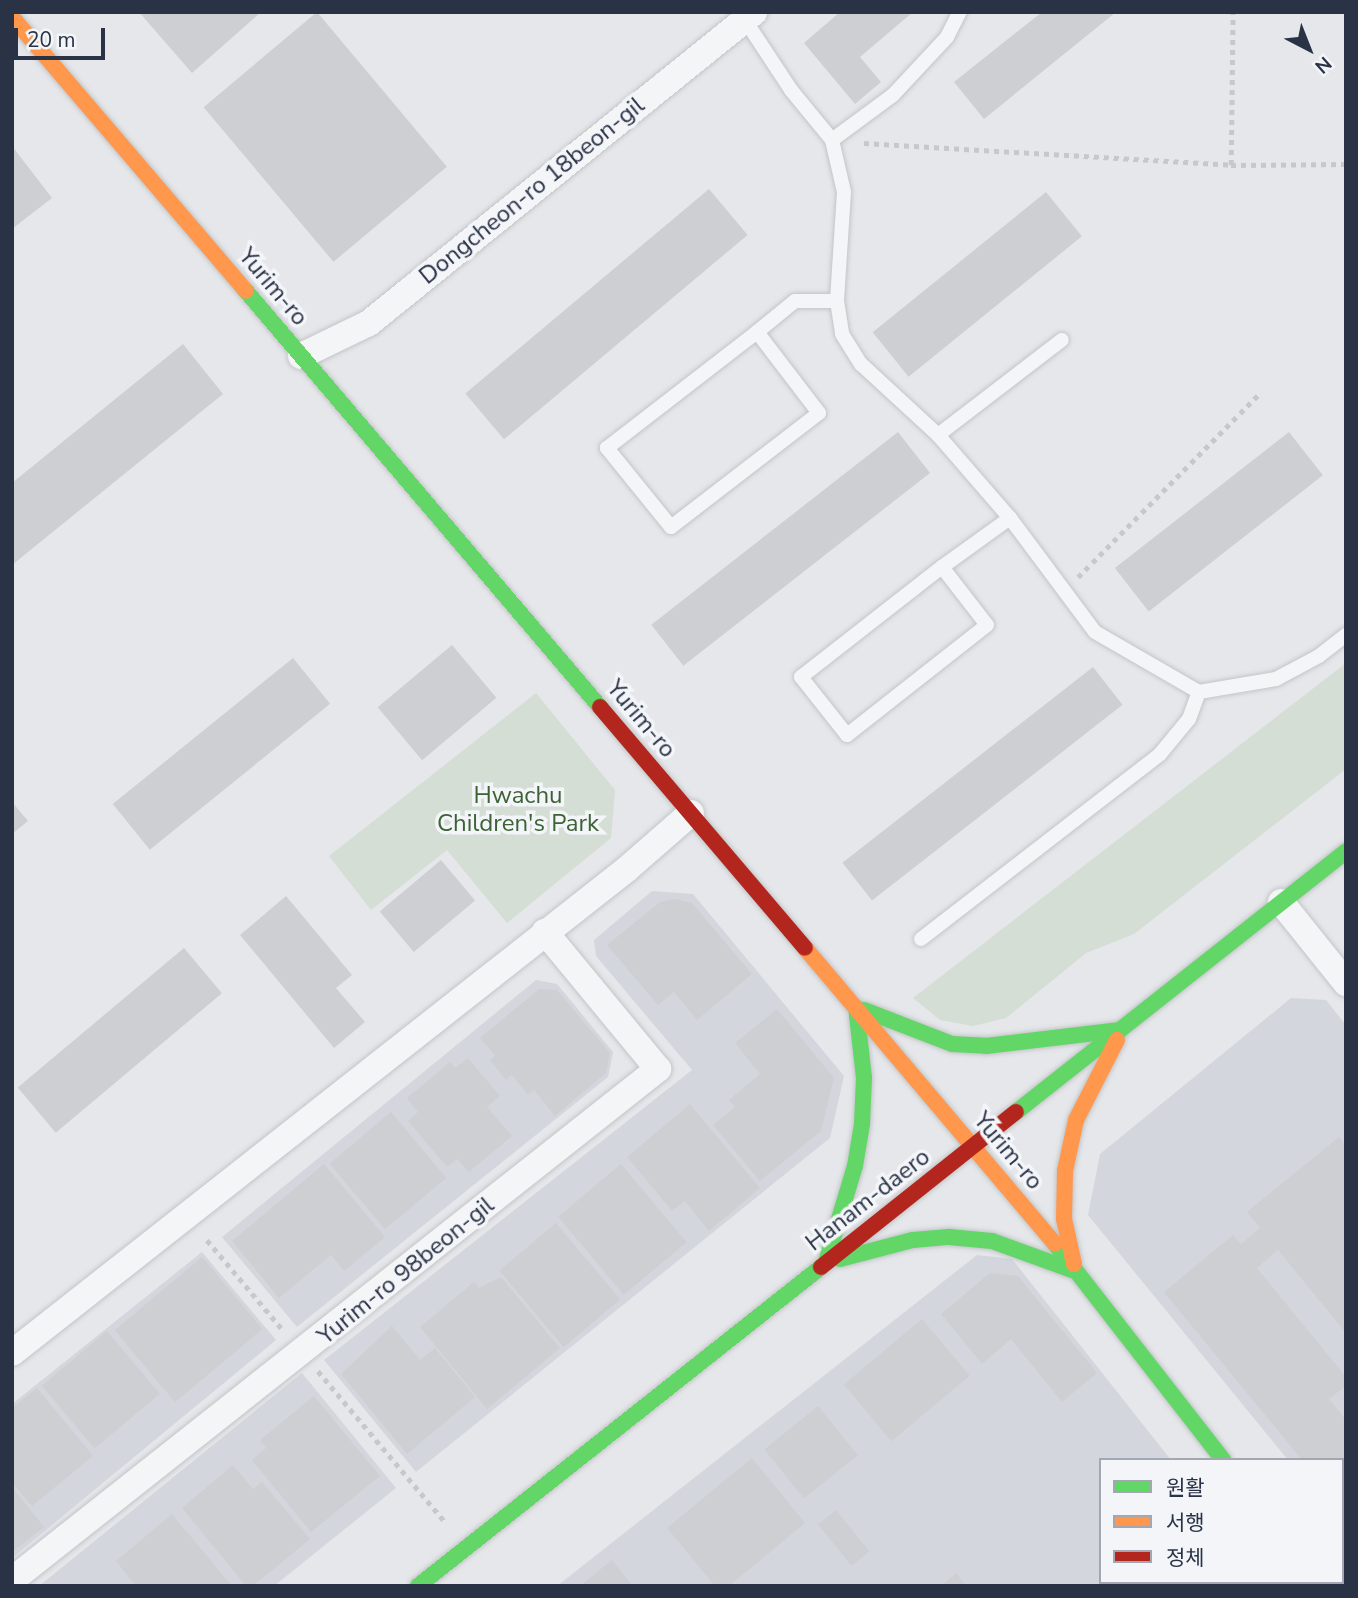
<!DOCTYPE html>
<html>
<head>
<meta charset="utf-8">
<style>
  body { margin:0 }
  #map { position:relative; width:1358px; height:1598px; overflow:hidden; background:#e5e7ea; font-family:"Nunito Sans","Noto Sans KR",sans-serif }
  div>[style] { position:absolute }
  .built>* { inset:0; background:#d3d6dd }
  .green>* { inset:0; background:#d5ded5 }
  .building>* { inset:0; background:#cdcfd3; transform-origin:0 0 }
  .path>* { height:4.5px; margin-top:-2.25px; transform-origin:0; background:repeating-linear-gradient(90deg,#c6c8cc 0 5px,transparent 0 10px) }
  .roads { filter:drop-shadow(0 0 2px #c3c5c8) drop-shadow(0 0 2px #c3c5c8) }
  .lane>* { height:14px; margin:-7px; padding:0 7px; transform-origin:7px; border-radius:7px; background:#f4f5f7 }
  .street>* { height:26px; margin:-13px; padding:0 13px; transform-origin:13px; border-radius:13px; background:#f4f5f7 }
  .fast>* { height:16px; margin:-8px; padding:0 8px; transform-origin:8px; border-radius:8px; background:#63d668 }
  .slow>* { height:16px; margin:-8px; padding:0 8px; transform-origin:8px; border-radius:8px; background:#ff974d }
  .jam>* { height:16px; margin:-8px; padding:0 8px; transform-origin:8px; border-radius:8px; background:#b3261e }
  .rail>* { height:8px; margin-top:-4px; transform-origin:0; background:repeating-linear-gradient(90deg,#f3f5f9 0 16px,#cdcfd2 0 32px); box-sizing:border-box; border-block:2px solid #cdcfd2 }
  span { translate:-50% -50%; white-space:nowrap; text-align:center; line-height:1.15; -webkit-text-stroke:7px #f3f5f9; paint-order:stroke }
  .street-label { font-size:24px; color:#2a3346 }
  .park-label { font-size:24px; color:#3c6236 }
  .frame { position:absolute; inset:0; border:14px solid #2a3346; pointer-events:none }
  .legend { position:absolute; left:1099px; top:1458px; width:245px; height:126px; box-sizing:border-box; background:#f3f5f9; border:2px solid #a3a7b1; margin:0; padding:9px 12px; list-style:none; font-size:21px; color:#2a3346 }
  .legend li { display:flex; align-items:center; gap:14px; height:35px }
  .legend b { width:35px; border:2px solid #a3a7b1 }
  .north { position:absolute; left:1274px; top:14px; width:70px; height:70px; -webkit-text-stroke:5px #f3f5f9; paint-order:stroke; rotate:138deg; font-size:19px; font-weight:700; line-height:28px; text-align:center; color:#2a3346 }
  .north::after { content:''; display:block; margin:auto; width:24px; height:32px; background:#2a3346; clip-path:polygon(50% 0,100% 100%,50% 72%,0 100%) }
  .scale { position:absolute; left:14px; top:28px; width:91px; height:32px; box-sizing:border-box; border:4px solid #2a3346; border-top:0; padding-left:9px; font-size:21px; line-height:24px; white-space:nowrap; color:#2a3346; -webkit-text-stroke:5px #f3f5f9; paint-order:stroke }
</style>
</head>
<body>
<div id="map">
  <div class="built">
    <i style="clip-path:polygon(652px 891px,693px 894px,844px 1076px,830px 1138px,416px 1472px,324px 1360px,692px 1070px,596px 956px,594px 940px)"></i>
    <i style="clip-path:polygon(536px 980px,557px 984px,613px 1052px,608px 1077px,297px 1327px,222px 1237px)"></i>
    <i style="clip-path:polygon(1291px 998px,1326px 1000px,1346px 1025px,1346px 1586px,557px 1586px,977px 1255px,1012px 1259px,1171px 1460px,1101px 1460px,1101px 1582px,1342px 1582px,1342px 1460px,1288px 1460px,1088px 1215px,1100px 1154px)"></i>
    <i style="clip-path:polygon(202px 1252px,276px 1340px,12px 1558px,12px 1404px)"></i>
    <i style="clip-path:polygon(302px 1373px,396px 1488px,274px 1586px,39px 1586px)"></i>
  </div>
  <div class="green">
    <i style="clip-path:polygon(1346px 663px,1346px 769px,1134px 934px,1086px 953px,1006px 1018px,973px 1026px,940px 1020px,913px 998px)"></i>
    <i style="clip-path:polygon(536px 693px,615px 790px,611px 838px,507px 923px,447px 850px,371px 910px,329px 856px)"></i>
  </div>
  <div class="building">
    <i style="clip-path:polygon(139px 12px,261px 12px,192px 73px)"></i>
    <i style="left:317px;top:12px;width:202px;height:148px;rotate:50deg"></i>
    <i style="clip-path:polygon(840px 12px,913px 12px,860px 57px,881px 82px,855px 104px,804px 43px)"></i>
    <i style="clip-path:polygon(1042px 12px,1116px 12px,984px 119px,954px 82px)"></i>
    <i style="clip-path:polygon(12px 146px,52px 198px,12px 229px)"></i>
    <i style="left:709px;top:189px;width:60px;height:318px;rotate:50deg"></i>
    <i style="left:1046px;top:192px;width:57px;height:223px;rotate:51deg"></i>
    <i style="clip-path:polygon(183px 344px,223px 394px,12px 565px,12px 483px)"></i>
    <i style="left:898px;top:432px;width:52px;height:313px;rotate:52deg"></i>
    <i style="left:1289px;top:432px;width:55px;height:221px;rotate:52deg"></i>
    <i style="left:452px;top:645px;width:69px;height:97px;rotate:50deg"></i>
    <i style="left:293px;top:658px;width:59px;height:232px;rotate:51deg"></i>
    <i style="left:1093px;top:667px;width:48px;height:318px;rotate:52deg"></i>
    <i style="clip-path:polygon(12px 802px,28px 821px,12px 834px)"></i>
    <i style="left:441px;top:860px;width:53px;height:80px;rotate:50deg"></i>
    <i style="clip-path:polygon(286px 896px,352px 975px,336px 988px,365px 1022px,334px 1048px,240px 935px)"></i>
    <i style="clip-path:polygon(675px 899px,692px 903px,752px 974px,697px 1020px,674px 992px,658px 1005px,607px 945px,660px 902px)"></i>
    <i style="left:184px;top:948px;width:59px;height:217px;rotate:50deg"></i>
    <i style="clip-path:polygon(539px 989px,557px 990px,610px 1053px,606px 1073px,555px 1116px,534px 1090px,528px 1095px,512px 1075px,506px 1080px,490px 1060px,495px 1056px,480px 1038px)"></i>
    <i style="clip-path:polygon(777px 1009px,834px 1078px,821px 1131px,760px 1181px,713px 1125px,735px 1107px,729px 1100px,760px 1074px,735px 1043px)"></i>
    <i style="clip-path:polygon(468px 1058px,500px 1096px,487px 1107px,512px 1136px,469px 1172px,457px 1159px,447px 1167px,408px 1121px,418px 1112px,407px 1098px,450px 1062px,455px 1068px)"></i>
    <i style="clip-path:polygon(690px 1104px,760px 1188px,709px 1231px,685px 1201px,672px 1211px,627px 1157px)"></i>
    <i style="left:391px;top:1112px;width:86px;height:80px;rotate:50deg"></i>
    <i style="clip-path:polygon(1339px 1137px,1346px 1146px,1346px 1333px,1278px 1250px,1257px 1268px,1346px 1377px,1346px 1386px,1329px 1399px,1346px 1420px,1342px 1490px,1342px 1460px,1302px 1460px,1164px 1292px,1233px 1235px,1241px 1244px,1260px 1228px,1247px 1212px)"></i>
    <i style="clip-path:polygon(324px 1164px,385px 1237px,344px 1271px,331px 1255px,279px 1298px,232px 1241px)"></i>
    <i style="left:621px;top:1164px;width:102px;height:82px;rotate:50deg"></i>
    <i style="left:556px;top:1223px;width:100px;height:74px;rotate:50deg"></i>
    <i style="left:202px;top:1257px;width:94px;height:114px;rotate:50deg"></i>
    <i style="clip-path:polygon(990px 1273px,1018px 1276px,1097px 1373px,1062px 1402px,1011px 1339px,982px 1364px,941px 1314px)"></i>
    <i style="clip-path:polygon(501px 1277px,560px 1348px,487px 1409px,420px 1327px,474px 1282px,479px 1288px)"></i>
    <i style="left:922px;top:1319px;width:74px;height:102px;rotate:50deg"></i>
    <i style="clip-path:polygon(392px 1326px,420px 1360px,435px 1348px,475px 1397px,407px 1454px,341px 1374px)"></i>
    <i style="left:107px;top:1331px;width:82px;height:85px;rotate:50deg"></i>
    <i style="clip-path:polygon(37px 1388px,93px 1456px,32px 1506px,12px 1483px,12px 1408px)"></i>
    <i style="clip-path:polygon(314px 1396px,380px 1476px,311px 1532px,252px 1460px,266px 1448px,260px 1440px)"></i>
    <i style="left:818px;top:1406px;width:63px;height:69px;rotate:51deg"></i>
    <i style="clip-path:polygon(752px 1458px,805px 1523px,729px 1586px,715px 1586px,667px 1528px)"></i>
    <i style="clip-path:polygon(233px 1465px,253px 1489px,262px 1482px,310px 1539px,253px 1586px,246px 1586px,182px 1508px)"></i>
    <i style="clip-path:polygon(12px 1487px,44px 1527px,12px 1552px)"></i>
    <i style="left:836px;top:1510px;width:53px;height:23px;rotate:51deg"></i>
    <i style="clip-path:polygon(172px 1514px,232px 1586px,136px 1586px,116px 1561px)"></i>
    <i style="clip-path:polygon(612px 1560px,633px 1586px,580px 1586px)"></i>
    <i style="clip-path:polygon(956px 1573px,966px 1586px,942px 1586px)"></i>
  </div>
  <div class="path">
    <i style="left:864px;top:143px;width:368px;rotate:3.4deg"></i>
    <i style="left:1231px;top:165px;width:115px;rotate:-0.5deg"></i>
    <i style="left:1231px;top:165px;width:153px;rotate:-89.3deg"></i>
    <i style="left:1078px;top:577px;width:260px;rotate:-45.3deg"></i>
    <i style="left:207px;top:1240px;width:118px;rotate:49.8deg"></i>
    <i style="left:318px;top:1371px;width:199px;rotate:49.9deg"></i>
  </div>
  <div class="roads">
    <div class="lane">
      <i style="left:745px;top:20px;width:84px;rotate:56.7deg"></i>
      <i style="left:791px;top:90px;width:65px;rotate:50.6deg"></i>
      <i style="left:832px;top:140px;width:53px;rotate:77deg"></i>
      <i style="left:844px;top:192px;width:109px;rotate:93.7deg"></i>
      <i style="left:837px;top:301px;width:33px;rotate:81deg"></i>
      <i style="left:842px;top:334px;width:36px;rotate:58deg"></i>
      <i style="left:861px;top:364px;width:105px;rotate:42.7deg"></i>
      <i style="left:938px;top:435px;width:110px;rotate:49.1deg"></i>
      <i style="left:1010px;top:518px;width:142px;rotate:53.3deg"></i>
      <i style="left:1095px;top:632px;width:120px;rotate:30deg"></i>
      <i style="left:1199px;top:692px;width:78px;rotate:-9.6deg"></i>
      <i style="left:1276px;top:679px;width:49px;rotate:-28.1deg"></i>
      <i style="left:1319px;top:656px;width:34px;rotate:-38deg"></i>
      <i style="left:832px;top:140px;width:76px;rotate:-36.4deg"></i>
      <i style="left:893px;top:95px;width:79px;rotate:-47deg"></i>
      <i style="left:947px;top:37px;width:28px;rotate:-63deg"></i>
      <i style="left:757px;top:332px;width:102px;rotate:52.6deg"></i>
      <i style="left:819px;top:413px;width:187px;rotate:142.4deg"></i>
      <i style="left:671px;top:527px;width:102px;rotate:-129deg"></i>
      <i style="left:607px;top:448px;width:190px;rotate:-37.7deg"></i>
      <i style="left:757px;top:332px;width:49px;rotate:-39.2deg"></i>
      <i style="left:795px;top:301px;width:42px"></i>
      <i style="left:938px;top:435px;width:156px;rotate:-37.5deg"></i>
      <i style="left:942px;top:567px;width:73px;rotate:52.2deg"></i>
      <i style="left:987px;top:625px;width:178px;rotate:141.8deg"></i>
      <i style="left:847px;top:735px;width:74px;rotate:-128.4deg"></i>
      <i style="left:801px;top:677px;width:179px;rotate:-38deg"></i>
      <i style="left:942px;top:567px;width:84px;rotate:-35.8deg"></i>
      <i style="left:921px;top:939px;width:302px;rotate:-37.7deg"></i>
      <i style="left:1160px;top:754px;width:45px;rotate:-50.4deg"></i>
      <i style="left:1189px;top:719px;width:29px;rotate:-70deg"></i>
    </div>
    <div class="street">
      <i style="left:301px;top:356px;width:76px;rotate:-25.9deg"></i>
      <i style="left:369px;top:323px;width:495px;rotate:-38.9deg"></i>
      <i style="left:1281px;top:902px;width:104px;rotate:51.3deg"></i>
      <i style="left:12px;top:1353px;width:783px;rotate:-38.2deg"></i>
      <i style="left:627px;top:869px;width:85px;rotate:-41.2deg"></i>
      <i style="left:12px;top:1580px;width:824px;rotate:-38.34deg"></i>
      <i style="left:658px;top:1069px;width:178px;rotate:-129.5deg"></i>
    </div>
    <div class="fast">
      <i style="left:246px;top:291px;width:546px;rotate:49.6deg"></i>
      <i style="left:864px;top:1010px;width:94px;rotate:21.1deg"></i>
      <i style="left:952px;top:1044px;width:34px;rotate:3deg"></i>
      <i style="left:986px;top:1046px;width:135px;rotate:-6.8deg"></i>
      <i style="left:1016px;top:1112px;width:421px;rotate:-38.3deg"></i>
      <i style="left:1055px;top:1244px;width:274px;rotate:52.1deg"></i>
      <i style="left:840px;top:1259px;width:75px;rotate:-14.6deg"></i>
      <i style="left:913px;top:1240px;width:36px;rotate:-5deg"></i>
      <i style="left:949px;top:1237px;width:43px;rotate:5.3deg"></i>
      <i style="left:992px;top:1241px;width:85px;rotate:19.9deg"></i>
      <i style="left:826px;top:1262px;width:100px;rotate:-73.2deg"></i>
      <i style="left:855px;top:1166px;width:43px;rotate:-80.5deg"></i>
      <i style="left:862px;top:1124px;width:46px;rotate:-87.5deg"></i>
      <i style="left:864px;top:1078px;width:71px;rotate:-96.4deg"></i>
      <i style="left:1321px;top:1582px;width:4px;rotate:63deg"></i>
      <i style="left:418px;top:1586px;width:514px;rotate:-38.36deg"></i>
    </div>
    <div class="slow">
      <i style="left:12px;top:17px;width:360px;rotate:49.5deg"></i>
      <i style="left:805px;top:948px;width:387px;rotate:49.8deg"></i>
      <i style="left:1074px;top:1264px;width:46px;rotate:-102.5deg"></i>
      <i style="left:1064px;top:1219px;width:48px;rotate:-88.8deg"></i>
      <i style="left:1065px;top:1171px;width:52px;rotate:-77.8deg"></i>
      <i style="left:1076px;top:1120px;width:90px;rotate:-62.9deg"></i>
    </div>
    <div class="jam">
      <i style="left:600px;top:707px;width:316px;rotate:49.6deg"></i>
      <i style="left:821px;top:1267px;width:249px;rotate:-38.5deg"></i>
    </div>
  </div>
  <div class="rail">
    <i style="left:1342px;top:1554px;width:4px;rotate:-27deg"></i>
    <i style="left:1303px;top:1586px;width:6px;rotate:-45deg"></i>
  </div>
  <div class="street-label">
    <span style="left:532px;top:191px;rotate:-39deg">Dongcheon-ro 18beon-gil</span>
    <span style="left:273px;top:287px;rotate:50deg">Yurim-ro</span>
    <span style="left:641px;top:719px;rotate:50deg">Yurim-ro</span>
    <span style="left:1008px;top:1151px;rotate:50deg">Yurim-ro</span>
    <span style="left:868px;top:1200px;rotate:-38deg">Hanam-daero</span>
    <span style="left:406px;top:1271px;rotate:-39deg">Yurim-ro 98beon-gil</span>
  </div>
  <div class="park-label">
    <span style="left:518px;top:810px">Hwachu<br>Children's Park</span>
  </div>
  <div class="frame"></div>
  <ul class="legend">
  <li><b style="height:9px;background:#63d668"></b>원활</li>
  <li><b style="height:9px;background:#ff974d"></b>서행</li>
  <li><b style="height:9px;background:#b3261e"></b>정체</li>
  </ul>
  <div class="north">N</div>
  <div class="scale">20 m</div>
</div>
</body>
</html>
